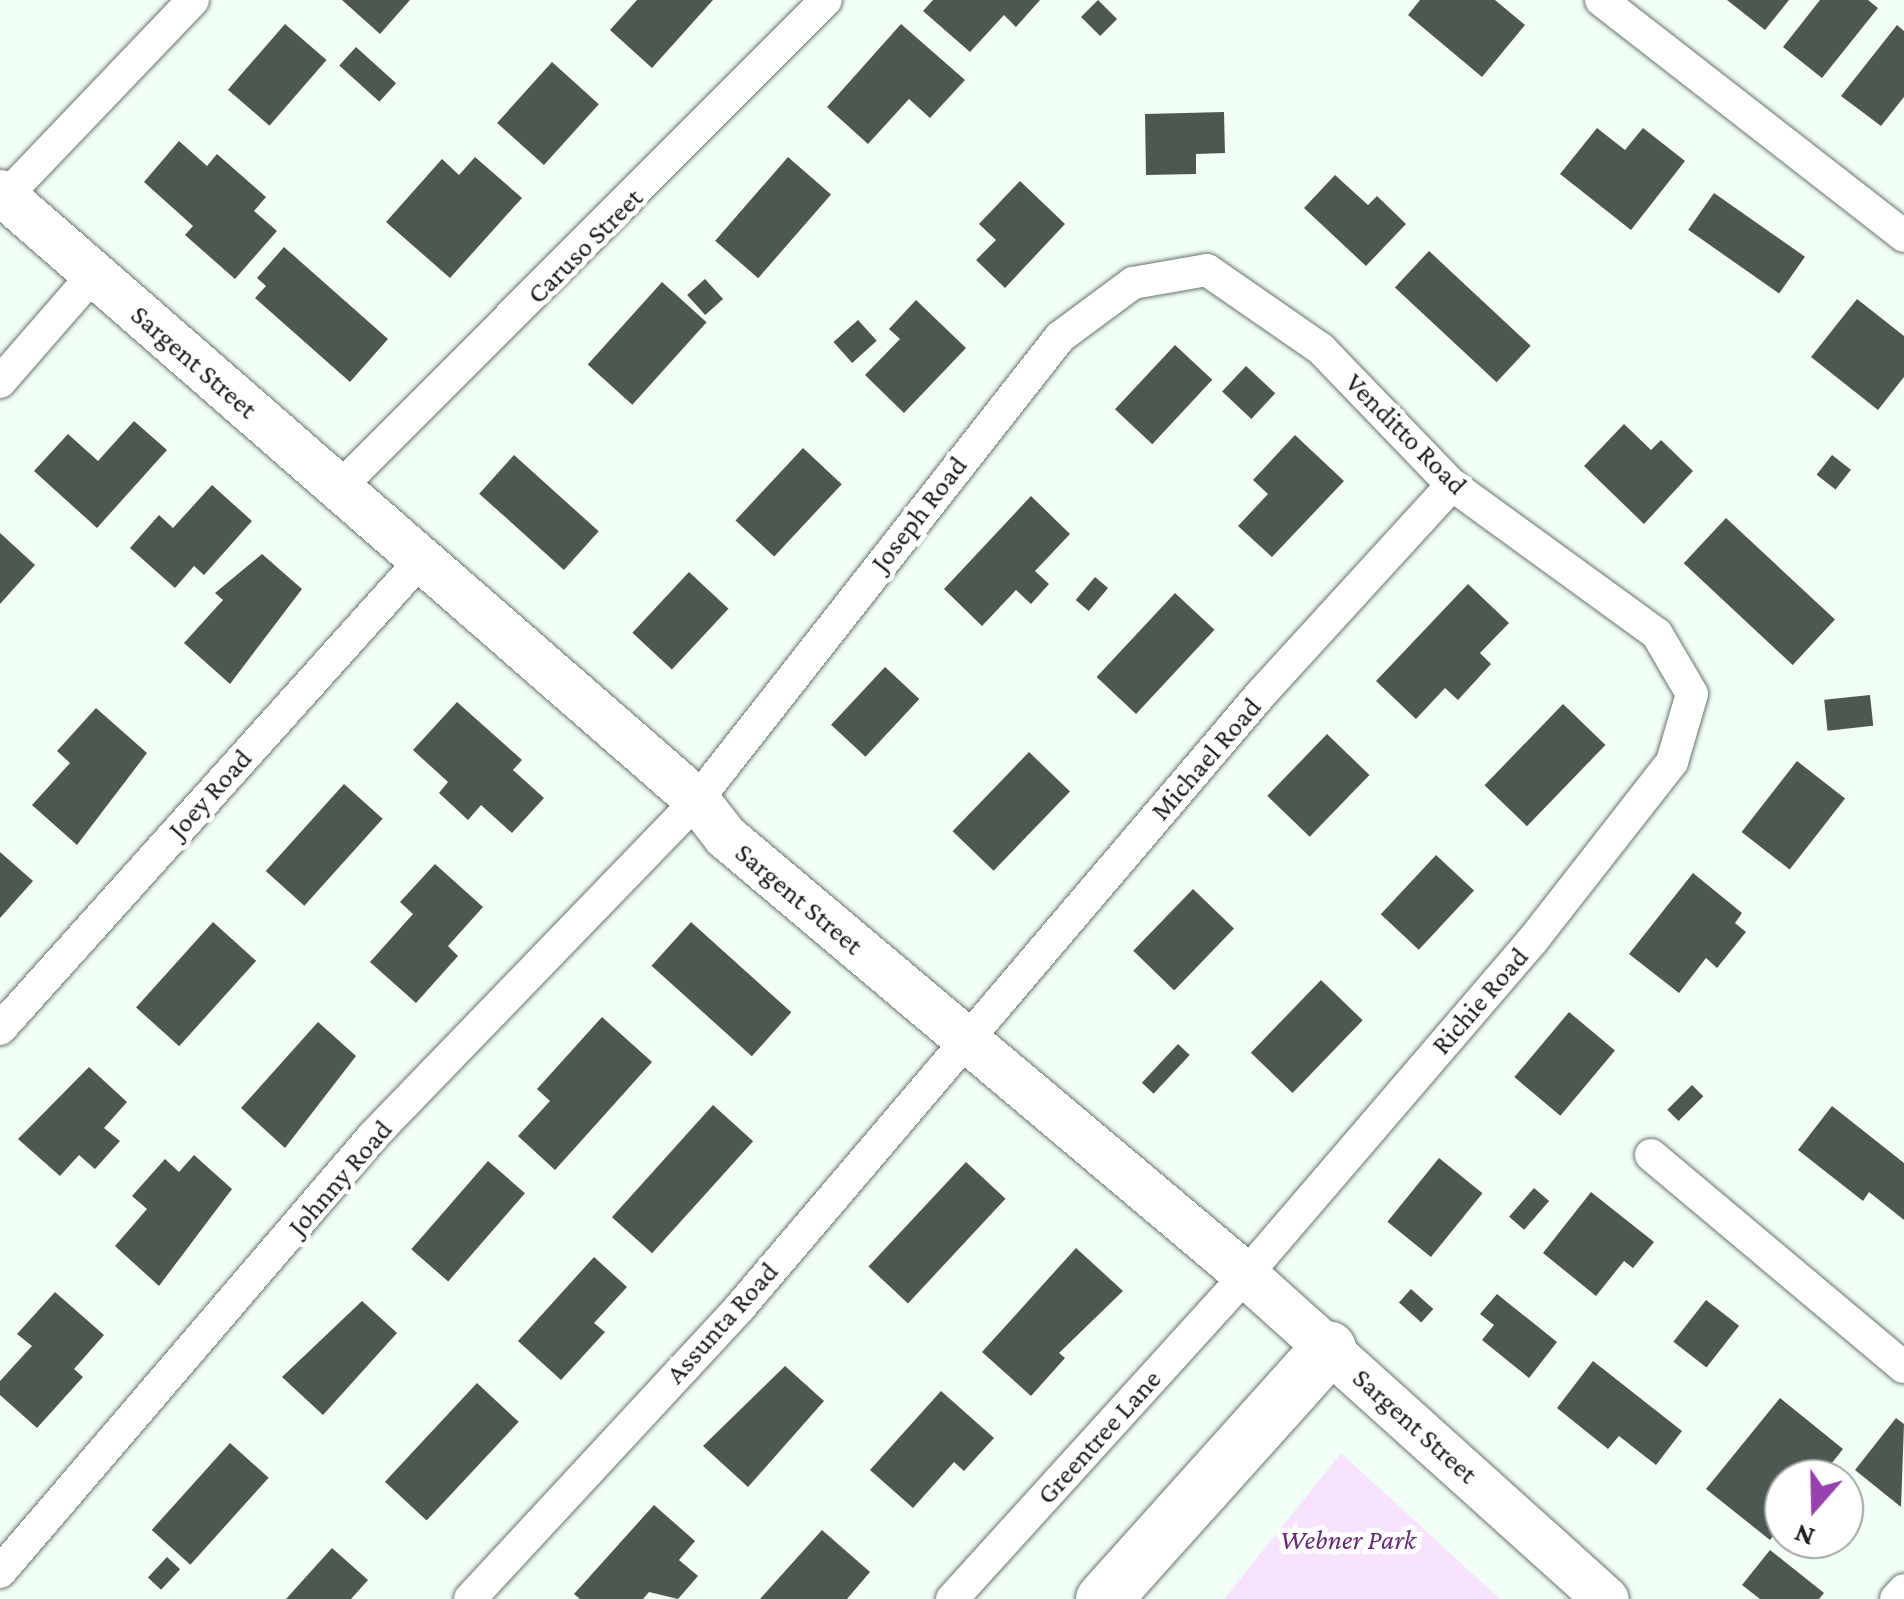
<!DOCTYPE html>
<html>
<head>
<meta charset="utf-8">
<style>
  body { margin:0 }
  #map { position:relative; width:1904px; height:1599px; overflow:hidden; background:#f1fff6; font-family:"Crimson Pro",serif }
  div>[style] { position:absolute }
  .green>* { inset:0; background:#f8e3ff }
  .building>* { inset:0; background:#4d5851; transform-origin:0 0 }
  .roads { filter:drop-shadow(0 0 2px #69746d) drop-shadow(0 0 2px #69746d) }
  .street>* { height:32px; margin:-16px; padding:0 16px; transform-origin:16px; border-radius:16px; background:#fff }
  .secondary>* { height:45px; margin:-22.5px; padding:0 22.5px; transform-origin:22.5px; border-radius:22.5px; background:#fff }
  .highway>* { height:55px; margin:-27.5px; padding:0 27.5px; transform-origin:27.5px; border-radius:27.5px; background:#fff }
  span { translate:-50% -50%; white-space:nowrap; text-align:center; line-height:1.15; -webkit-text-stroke:10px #fff; paint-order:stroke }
  .street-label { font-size:28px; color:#191e1b }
  .park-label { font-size:28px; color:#692a7c; font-style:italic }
  .north { position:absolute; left:1764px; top:1459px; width:100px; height:100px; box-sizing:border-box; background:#fff; border:2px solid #a3a5a4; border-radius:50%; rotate:200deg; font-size:28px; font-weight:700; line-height:40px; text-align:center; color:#191e1b }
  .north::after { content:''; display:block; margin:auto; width:35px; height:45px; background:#9641af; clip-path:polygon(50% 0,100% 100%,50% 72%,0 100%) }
</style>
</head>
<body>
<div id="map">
  <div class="green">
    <i style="clip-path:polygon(1341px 1453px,1500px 1599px,1224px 1599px)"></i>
  </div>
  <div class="building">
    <i style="clip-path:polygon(342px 0,410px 0,380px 34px)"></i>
    <i style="clip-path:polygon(637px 0,713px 0,652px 68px,610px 30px)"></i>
    <i style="clip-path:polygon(933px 0,1040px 0,1016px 27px,1004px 15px,970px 52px,923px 11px)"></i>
    <i style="left:1098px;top:0;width:27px;height:24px;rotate:45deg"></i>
    <i style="clip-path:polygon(1420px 0,1495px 0,1525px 25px,1482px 77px,1408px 15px)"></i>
    <i style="clip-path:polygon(1727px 0,1789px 0,1765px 30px)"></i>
    <i style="clip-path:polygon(1820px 0,1868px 0,1878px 8px,1822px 78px,1783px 47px)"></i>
    <i style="left:285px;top:24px;width:55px;height:87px;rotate:41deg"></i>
    <i style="clip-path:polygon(901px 24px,965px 80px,930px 118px,909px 99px,868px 144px,827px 107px)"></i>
    <i style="clip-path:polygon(1897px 25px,1904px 31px,1904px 97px,1881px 126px,1841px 96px)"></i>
    <i style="left:356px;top:47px;width:54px;height:25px;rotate:42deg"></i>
    <i style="left:552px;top:62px;width:63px;height:82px;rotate:42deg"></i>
    <i style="clip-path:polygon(1224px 112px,1225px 153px,1196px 154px,1196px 174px,1146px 175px,1145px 114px)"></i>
    <i style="clip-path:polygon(1597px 128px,1625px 150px,1643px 128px,1685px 161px,1631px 230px,1560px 174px)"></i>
    <i style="clip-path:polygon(179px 141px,207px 166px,217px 154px,266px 197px,254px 211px,277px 231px,235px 279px,185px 235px,193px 226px,144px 182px)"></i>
    <i style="clip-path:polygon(475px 157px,522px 198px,450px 278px,386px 222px,442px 159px,459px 175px)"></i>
    <i style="left:788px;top:157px;width:57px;height:111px;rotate:41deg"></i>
    <i style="clip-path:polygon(1335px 175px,1368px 205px,1377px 196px,1406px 224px,1366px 266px,1304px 208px)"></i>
    <i style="clip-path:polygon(1020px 181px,1065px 224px,1005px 288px,976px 260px,996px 240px,979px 224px)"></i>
    <i style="left:1714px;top:193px;width:111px;height:45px;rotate:35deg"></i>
    <i style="clip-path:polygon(284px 247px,388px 339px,350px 382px,255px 298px,266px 286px,257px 278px)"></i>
    <i style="left:1429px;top:251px;width:139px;height:50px;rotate:43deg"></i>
    <i style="left:705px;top:279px;width:27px;height:24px;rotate:48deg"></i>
    <i style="left:662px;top:282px;width:60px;height:111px;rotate:42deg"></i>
    <i style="clip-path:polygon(1857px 299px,1904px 336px,1904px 377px,1878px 410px,1811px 357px)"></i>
    <i style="clip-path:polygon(916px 300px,966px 348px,904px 413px,865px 375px,900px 339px,889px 329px)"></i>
    <i style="left:858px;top:320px;width:28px;height:33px;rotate:48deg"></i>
    <i style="left:1175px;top:345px;width:51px;height:88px;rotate:43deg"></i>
    <i style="left:1246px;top:366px;width:40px;height:35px;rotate:43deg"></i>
    <i style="clip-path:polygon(134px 421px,167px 450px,97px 528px,34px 471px,68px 434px,98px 461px)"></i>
    <i style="clip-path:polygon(1624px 424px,1651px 450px,1661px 440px,1693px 471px,1644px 524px,1584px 466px)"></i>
    <i style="clip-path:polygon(1295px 435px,1344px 481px,1272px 557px,1238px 526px,1268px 494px,1253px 480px)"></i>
    <i style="left:803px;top:448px;width:53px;height:99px;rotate:43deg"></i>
    <i style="left:514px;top:455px;width:114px;height:52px;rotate:42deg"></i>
    <i style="left:1832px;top:455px;width:24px;height:25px;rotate:38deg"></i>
    <i style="clip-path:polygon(212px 485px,252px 521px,204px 575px,194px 566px,175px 588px,130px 548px,159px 515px,173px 528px)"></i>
    <i style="clip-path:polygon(1031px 496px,1070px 534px,1035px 571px,1049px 584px,1031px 604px,1016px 590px,982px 626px,944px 589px)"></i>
    <i style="left:1726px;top:518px;width:149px;height:62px;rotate:43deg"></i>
    <i style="clip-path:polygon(0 533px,35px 565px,0 604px)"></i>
    <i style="clip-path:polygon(262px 554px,302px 589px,230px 684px,184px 643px,223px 600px,215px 593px)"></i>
    <i style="left:689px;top:572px;width:54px;height:83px;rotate:43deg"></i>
    <i style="left:1095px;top:577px;width:17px;height:30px;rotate:40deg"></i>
    <i style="clip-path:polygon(1468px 584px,1509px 623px,1480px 653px,1491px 664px,1458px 700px,1445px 688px,1416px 719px,1376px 681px)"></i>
    <i style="left:1175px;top:593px;width:54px;height:115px;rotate:43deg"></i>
    <i style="left:885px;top:667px;width:47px;height:79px;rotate:43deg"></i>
    <i style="left:1870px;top:695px;width:31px;height:46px;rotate:84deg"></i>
    <i style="clip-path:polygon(457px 702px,522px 760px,513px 770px,544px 798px,512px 833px,481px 805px,468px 820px,439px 793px,448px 782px,413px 750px)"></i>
    <i style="left:1563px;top:704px;width:59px;height:113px;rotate:44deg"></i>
    <i style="clip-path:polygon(96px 708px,147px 753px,77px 845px,32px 805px,70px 763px,57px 751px)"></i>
    <i style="left:1327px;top:734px;width:59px;height:86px;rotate:44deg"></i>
    <i style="left:1029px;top:752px;width:57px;height:110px;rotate:44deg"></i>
    <i style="left:1797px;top:761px;width:61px;height:90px;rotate:38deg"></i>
    <i style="left:344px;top:784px;width:52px;height:117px;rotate:42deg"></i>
    <i style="clip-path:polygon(0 852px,33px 881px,0 918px)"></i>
    <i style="left:1436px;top:855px;width:52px;height:81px;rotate:43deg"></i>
    <i style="clip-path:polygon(435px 864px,483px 907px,448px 946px,458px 956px,416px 1003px,370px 962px,413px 914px,400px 902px)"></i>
    <i style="clip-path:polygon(1693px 873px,1742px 913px,1735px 923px,1746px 932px,1717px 968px,1706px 958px,1679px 993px,1629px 954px)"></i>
    <i style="left:1193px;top:889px;width:57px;height:86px;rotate:44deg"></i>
    <i style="left:213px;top:922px;width:58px;height:115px;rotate:42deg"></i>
    <i style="left:691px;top:922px;width:135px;height:59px;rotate:42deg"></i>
    <i style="left:1321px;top:980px;width:58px;height:101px;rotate:44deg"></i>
    <i style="left:1569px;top:1012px;width:60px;height:85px;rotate:40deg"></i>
    <i style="clip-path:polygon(602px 1017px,652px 1062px,555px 1170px,518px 1136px,550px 1101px,537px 1089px)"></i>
    <i style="clip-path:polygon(318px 1022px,356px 1056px,285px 1148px,241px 1108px)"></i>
    <i style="left:1178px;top:1044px;width:16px;height:53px;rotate:43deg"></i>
    <i style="clip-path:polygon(89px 1067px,127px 1102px,104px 1128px,120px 1141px,95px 1169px,79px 1155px,60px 1176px,18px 1139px)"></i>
    <i style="left:1692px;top:1085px;width:16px;height:35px;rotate:45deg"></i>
    <i style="left:713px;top:1105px;width:54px;height:151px;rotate:42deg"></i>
    <i style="clip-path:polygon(1832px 1106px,1904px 1163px,1904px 1220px,1869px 1192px,1863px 1201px,1798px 1150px)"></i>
    <i style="clip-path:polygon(194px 1155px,232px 1189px,159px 1286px,115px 1246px,147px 1209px,132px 1196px,165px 1159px,179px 1172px)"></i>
    <i style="left:1439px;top:1158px;width:56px;height:82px;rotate:39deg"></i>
    <i style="left:488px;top:1161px;width:49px;height:117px;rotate:41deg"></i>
    <i style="left:966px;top:1162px;width:54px;height:143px;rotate:43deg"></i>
    <i style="left:1534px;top:1188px;width:20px;height:38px;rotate:41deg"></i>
    <i style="clip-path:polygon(1591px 1192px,1654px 1242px,1633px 1268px,1624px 1261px,1596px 1296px,1543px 1253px)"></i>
    <i style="clip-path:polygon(1076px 1248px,1123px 1291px,1059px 1353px,1065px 1358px,1031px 1396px,982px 1352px)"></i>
    <i style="clip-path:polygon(594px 1257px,627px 1287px,594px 1323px,605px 1332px,561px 1380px,518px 1341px)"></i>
    <i style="left:1411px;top:1289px;width:30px;height:18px;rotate:42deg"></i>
    <i style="clip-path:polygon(55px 1292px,104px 1335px,74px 1369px,83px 1377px,37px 1428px,0 1395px,0 1381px,32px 1346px,17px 1334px)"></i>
    <i style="clip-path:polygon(1497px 1294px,1557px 1342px,1529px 1378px,1482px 1340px,1494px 1325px,1480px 1314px)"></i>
    <i style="left:1706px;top:1300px;width:42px;height:53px;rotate:38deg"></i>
    <i style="clip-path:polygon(362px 1301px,397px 1333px,323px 1415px,282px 1377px)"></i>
    <i style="clip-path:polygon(1593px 1361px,1682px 1431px,1656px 1465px,1619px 1436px,1608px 1449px,1557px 1408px)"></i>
    <i style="clip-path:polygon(785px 1366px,824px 1401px,748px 1487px,703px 1446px)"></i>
    <i style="left:477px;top:1383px;width:57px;height:135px;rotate:43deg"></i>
    <i style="clip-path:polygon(941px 1391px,994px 1438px,964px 1471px,954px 1462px,913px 1508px,870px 1470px)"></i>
    <i style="clip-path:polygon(1780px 1398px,1843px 1449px,1819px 1479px,1784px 1479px,1784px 1522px,1770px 1540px,1706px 1489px)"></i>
    <i style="clip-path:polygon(1896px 1418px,1904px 1424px,1901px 1507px,1855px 1470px)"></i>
    <i style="left:230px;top:1443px;width:52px;height:117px;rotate:42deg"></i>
    <i style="clip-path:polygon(654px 1505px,695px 1541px,679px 1560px,698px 1576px,678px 1599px,649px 1592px,643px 1599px,580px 1599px,574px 1594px)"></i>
    <i style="clip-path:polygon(822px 1530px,870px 1572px,847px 1599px,760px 1599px)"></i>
    <i style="clip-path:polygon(332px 1548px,368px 1580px,351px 1599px,286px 1599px)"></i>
    <i style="clip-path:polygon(1770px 1550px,1824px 1593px,1819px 1599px,1760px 1599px,1742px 1585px)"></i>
    <i style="left:167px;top:1557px;width:18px;height:28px;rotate:43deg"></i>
  </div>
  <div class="roads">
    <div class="street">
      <i style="left:1601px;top:0;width:384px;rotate:37.9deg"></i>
      <i style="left:5px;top:197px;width:272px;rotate:-46.3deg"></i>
      <i style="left:0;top:382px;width:143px;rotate:-49deg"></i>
      <i style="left:339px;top:488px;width:689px;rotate:-45.06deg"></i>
      <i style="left:0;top:1029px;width:630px;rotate:-48.09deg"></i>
      <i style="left:1651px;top:1155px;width:330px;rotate:40deg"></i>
      <i style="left:0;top:1572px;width:574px;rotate:-49.45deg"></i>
      <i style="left:373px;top:1136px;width:467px;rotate:-46deg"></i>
      <i style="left:697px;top:800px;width:588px;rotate:-51.9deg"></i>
      <i style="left:1060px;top:337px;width:91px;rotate:-36.5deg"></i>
      <i style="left:1133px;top:283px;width:75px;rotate:-10deg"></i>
      <i style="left:1207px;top:270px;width:139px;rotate:34.7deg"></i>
      <i style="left:1321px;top:349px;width:189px;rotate:46.1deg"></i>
      <i style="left:1452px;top:485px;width:253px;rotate:36deg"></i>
      <i style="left:1657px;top:634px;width:69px;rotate:59.7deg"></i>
      <i style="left:1692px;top:694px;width:71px;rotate:106.4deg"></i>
      <i style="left:1672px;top:762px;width:227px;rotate:128deg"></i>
      <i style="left:1532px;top:941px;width:440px;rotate:130.6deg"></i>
      <i style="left:1246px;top:1275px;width:438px;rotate:132.2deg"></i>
      <i style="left:470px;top:1599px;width:399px;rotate:-47.2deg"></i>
      <i style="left:741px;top:1306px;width:803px;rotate:-49.65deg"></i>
      <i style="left:1261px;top:694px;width:283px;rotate:-47.6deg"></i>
      <i style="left:1896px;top:1599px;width:12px;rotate:-48deg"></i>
    </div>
    <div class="secondary">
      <i style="left:0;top:192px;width:925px;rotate:41.1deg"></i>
      <i style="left:697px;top:800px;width:46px;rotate:52.1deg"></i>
      <i style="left:725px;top:836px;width:681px;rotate:40.12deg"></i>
      <i style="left:1246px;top:1275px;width:484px;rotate:42deg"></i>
    </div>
    <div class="highway">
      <i style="left:1103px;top:1599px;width:337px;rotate:-48.1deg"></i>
    </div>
  </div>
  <div class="street-label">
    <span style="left:585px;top:246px;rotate:-45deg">Caruso Street</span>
    <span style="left:194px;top:362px;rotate:41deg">Sargent Street</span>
    <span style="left:1406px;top:434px;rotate:45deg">Venditto Road</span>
    <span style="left:919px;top:514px;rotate:-52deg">Joseph Road</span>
    <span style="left:1206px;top:759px;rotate:-49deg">Michael Road</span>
    <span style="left:210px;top:794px;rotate:-48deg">Joey Road</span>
    <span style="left:799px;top:899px;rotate:40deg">Sargent Street</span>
    <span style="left:1480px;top:1001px;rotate:-49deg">Richie Road</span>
    <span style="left:340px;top:1178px;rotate:-49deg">Johnny Road</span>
    <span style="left:722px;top:1323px;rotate:-48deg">Assunta Road</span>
    <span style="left:1415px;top:1426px;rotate:42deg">Sargent Street</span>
    <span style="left:1099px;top:1437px;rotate:-48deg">Greentree Lane</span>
  </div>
  <div class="park-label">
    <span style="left:1348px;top:1540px">Webner Park</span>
  </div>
  <div class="north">N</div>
</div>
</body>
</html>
